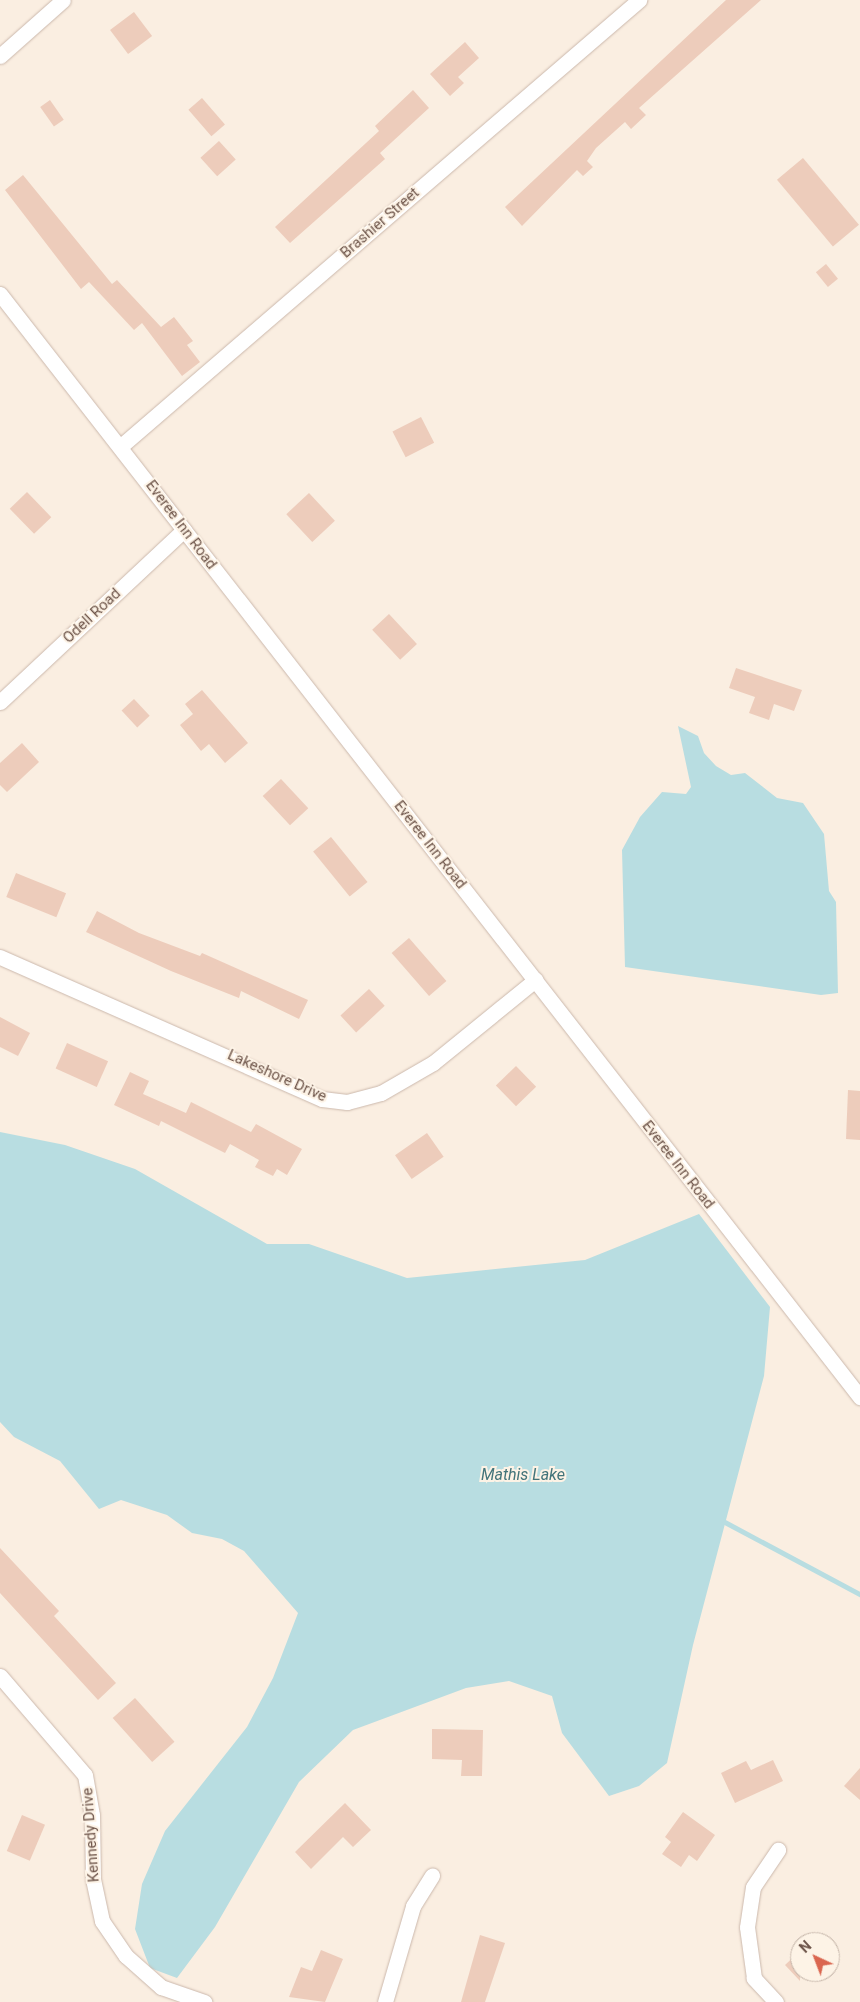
<!DOCTYPE html>
<html>
<head>
<meta charset="utf-8">
<style>
  body { margin:0 }
  #map { position:relative; width:860px; height:2002px; overflow:hidden; background:#faeee1; font-family:Roboto,sans-serif }
  div>[style] { position:absolute }
  .water>* { inset:0; background:#b8dde1 }
  .stream>* { height:4.5px; margin:-2.25px; padding:0 2.25px; transform-origin:2.25px; border-radius:2.25px; background:#b8dde1 }
  .building>* { inset:0; background:#edccbb; transform-origin:0 0 }
  .roads { filter:drop-shadow(0 0 1px #cbb8ac) drop-shadow(0 0 1px #cbb8ac) }
  .minor>* { height:15px; margin:-7.5px; padding:0 7.5px; transform-origin:7.5px; border-radius:7.5px; background:#fff }
  span { translate:-50% -50%; white-space:nowrap; text-align:center; line-height:1.15; -webkit-text-stroke:4px #fdf3e6; paint-order:stroke }
  .street-label { font-size:15px; color:#6e554a }
  .water-label { font-size:16px; color:#43747a; font-style:italic }
  .north { position:absolute; left:790px; top:1932px; width:50px; height:50px; box-sizing:border-box; background:#fdf3e6; border:1px solid #c4b4a8; border-radius:50%; rotate:317deg; font-size:14px; font-weight:700; line-height:20px; text-align:center; color:#6e554a }
  .north::after { content:''; display:block; margin:auto; width:18px; height:22px; background:#da664f; clip-path:polygon(50% 0,100% 100%,50% 72%,0 100%) }
</style>
</head>
<body>
<div id="map">
  <div class="water">
    <i style="clip-path:polygon(678px 726px,698px 736px,704px 753px,716px 766px,731px 775px,745px 773px,777px 798px,803px 803px,824px 834px,829px 891px,836px 902px,838px 993px,821px 995px,625px 967px,622px 850px,640px 817px,662px 792px,686px 794px,691px 787px)"></i>
    <i style="clip-path:polygon(0 1132px,65px 1145px,135px 1169px,267px 1244px,309px 1244px,407px 1278px,585px 1260px,699px 1214px,770px 1307px,764px 1376px,693px 1645px,667px 1763px,639px 1786px,609px 1796px,562px 1733px,552px 1696px,509px 1681px,466px 1688px,353px 1730px,299px 1782px,215px 1927px,177px 1978px,150px 1968px,135px 1929px,142px 1884px,165px 1831px,247px 1727px,273px 1678px,298px 1613px,244px 1551px,222px 1539px,192px 1533px,167px 1515px,121px 1500px,99px 1509px,60px 1461px,14px 1437px,0 1422px)"></i>
  </div>
  <div class="stream">
    <i style="left:725px;top:1522px;width:153px;rotate:28.1deg"></i>
  </div>
  <div class="building">
    <i style="clip-path:polygon(726px 0,761px 0,639px 108px,646px 115px,631px 129px,625px 122px,596px 148px,587px 161px,593px 167px,583px 176px,577px 170px,522px 226px,505px 207px)"></i>
    <i style="left:134px;top:12px;width:30px;height:30px;rotate:53deg"></i>
    <i style="clip-path:polygon(465px 42px,479px 58px,458px 77px,464px 83px,450px 96px,430px 74px)"></i>
    <i style="clip-path:polygon(413px 90px,429px 108px,380px 153px,385px 159px,290px 243px,275px 227px,379px 131px,375px 126px)"></i>
    <i style="left:202px;top:98px;width:35px;height:18px;rotate:49deg"></i>
    <i style="left:50px;top:100px;width:24px;height:12px;rotate:55deg"></i>
    <i style="left:219px;top:141px;width:25px;height:25px;rotate:48deg"></i>
    <i style="left:803px;top:158px;width:87px;height:34px;rotate:50deg"></i>
    <i style="clip-path:polygon(23px 175px,112px 284px,117px 280px,161px 327px,174px 317px,193px 341px,187px 345px,200px 362px,182px 376px,142px 323px,134px 330px,89px 282px,81px 289px,5px 190px)"></i>
    <i style="left:826px;top:264px;width:19px;height:13px;rotate:51deg"></i>
    <i style="left:421px;top:417px;width:29px;height:32px;rotate:63deg"></i>
    <i style="left:27px;top:492px;width:35px;height:24px;rotate:46deg"></i>
    <i style="left:309px;top:493px;width:38px;height:31px;rotate:47deg"></i>
    <i style="left:389px;top:614px;width:41px;height:23px;rotate:47deg"></i>
    <i style="clip-path:polygon(736px 668px,802px 690px,794px 711px,774px 704px,769px 720px,749px 713px,755px 697px,729px 688px)"></i>
    <i style="clip-path:polygon(202px 690px,248px 743px,225px 763px,209px 744px,201px 751px,180px 725px,193px 714px,185px 704px)"></i>
    <i style="left:134px;top:699px;width:23px;height:17px;rotate:47deg"></i>
    <i style="clip-path:polygon(22px 743px,39px 762px,7px 792px,0 785px,0 763px)"></i>
    <i style="left:281px;top:779px;width:40px;height:25px;rotate:47deg"></i>
    <i style="left:331px;top:837px;width:58px;height:23px;rotate:51deg"></i>
    <i style="left:16px;top:873px;width:54px;height:26px;rotate:22deg"></i>
    <i style="clip-path:polygon(97px 911px,139px 933px,200px 956px,202px 953px,308px 1000px,299px 1019px,241px 991px,239px 998px,171px 971px,86px 932px)"></i>
    <i style="left:409px;top:938px;width:57px;height:23px;rotate:49deg"></i>
    <i style="left:369px;top:989px;width:23px;height:39px;rotate:47deg"></i>
    <i style="clip-path:polygon(0 1017px,30px 1033px,18px 1056px,0 1047px)"></i>
    <i style="left:67px;top:1043px;width:45px;height:28px;rotate:24deg"></i>
    <i style="left:516px;top:1066px;width:29px;height:28px;rotate:46deg"></i>
    <i style="clip-path:polygon(130px 1072px,149px 1081px,143px 1094px,186px 1113px,191px 1102px,251px 1132px,256px 1124px,302px 1149px,287px 1175px,277px 1169px,273px 1176px,255px 1167px,259px 1160px,230px 1144px,225px 1153px,161px 1121px,159px 1126px,114px 1105px)"></i>
    <i style="clip-path:polygon(848px 1090px,860px 1091px,860px 1140px,846px 1139px)"></i>
    <i style="left:427px;top:1133px;width:29px;height:39px;rotate:55deg"></i>
    <i style="clip-path:polygon(0 1548px,59px 1611px,54px 1616px,116px 1683px,98px 1700px,0 1593px)"></i>
    <i style="left:135px;top:1698px;width:59px;height:30px;rotate:48deg"></i>
    <i style="clip-path:polygon(432px 1729px,483px 1730px,482px 1776px,461px 1776px,462px 1760px,432px 1759px)"></i>
    <i style="clip-path:polygon(773px 1760px,783px 1781px,735px 1803px,721px 1773px,746px 1761px,751px 1770px)"></i>
    <i style="clip-path:polygon(860px 1768px,860px 1800px,844px 1786px)"></i>
    <i style="clip-path:polygon(345px 1803px,371px 1830px,353px 1847px,343px 1837px,311px 1869px,295px 1852px)"></i>
    <i style="clip-path:polygon(683px 1812px,715px 1835px,697px 1861px,689px 1855px,681px 1867px,662px 1854px,671px 1842px,665px 1837px)"></i>
    <i style="left:22px;top:1815px;width:25px;height:39px;rotate:23deg"></i>
    <i style="clip-path:polygon(480px 1935px,505px 1943px,485px 2002px,461px 2002px)"></i>
    <i style="clip-path:polygon(321px 1950px,343px 1959px,325px 2002px,289px 1997px,301px 1967px,312px 1971px)"></i>
    <i style="clip-path:polygon(800px 1951px,800px 1981px,785px 1965px)"></i>
  </div>
  <div class="roads">
    <div class="minor">
      <i style="left:0;top:56px;width:84px;rotate:-41.6deg"></i>
      <i style="left:0;top:294px;width:1399px;rotate:52.06deg"></i>
      <i style="left:121px;top:446px;width:684px;rotate:-40.73deg"></i>
      <i style="left:0;top:702px;width:252px;rotate:-43.1deg"></i>
      <i style="left:0;top:957px;width:352px;rotate:23.8deg"></i>
      <i style="left:322px;top:1099px;width:25px;rotate:7deg"></i>
      <i style="left:347px;top:1102px;width:35px;rotate:-15deg"></i>
      <i style="left:381px;top:1093px;width:60px;rotate:-30deg"></i>
      <i style="left:433px;top:1063px;width:132px;rotate:-39.1deg"></i>
      <i style="left:0;top:1676px;width:130px;rotate:49.4deg"></i>
      <i style="left:85px;top:1775px;width:41px;rotate:80.1deg"></i>
      <i style="left:92px;top:1815px;width:64px;rotate:89.1deg"></i>
      <i style="left:93px;top:1879px;width:43px;rotate:77.9deg"></i>
      <i style="left:102px;top:1921px;width:42px;rotate:55.6deg"></i>
      <i style="left:126px;top:1956px;width:47px;rotate:41.5deg"></i>
      <i style="left:161px;top:1987px;width:46px;rotate:19.2deg"></i>
      <i style="left:385px;top:2002px;width:100px;rotate:-73.7deg"></i>
      <i style="left:413px;top:1906px;width:36px;rotate:-58deg"></i>
      <i style="left:776px;top:2002px;width:33px;rotate:-133deg"></i>
      <i style="left:754px;top:1978px;width:51px;rotate:-97.8deg"></i>
      <i style="left:747px;top:1927px;width:40px;rotate:-81.5deg"></i>
      <i style="left:753px;top:1887px;width:45px;rotate:-56deg"></i>
    </div>
  </div>
  <div class="street-label">
    <span style="left:380px;top:223px;rotate:-41deg">Brashier Street</span>
    <span style="left:181px;top:525px;rotate:53deg">Everee Inn Road</span>
    <span style="left:92px;top:616px;rotate:-43deg">Odell Road</span>
    <span style="left:430px;top:845px;rotate:52deg">Everee Inn Road</span>
    <span style="left:277px;top:1076px;rotate:24deg">Lakeshore Drive</span>
    <span style="left:678px;top:1165px;rotate:52deg">Everee Inn Road</span>
    <span style="left:91px;top:1835px;rotate:-94deg">Kennedy Drive</span>
  </div>
  <div class="water-label">
    <span style="left:523px;top:1475px">Mathis Lake</span>
  </div>
  <div class="north">N</div>
</div>
</body>
</html>
